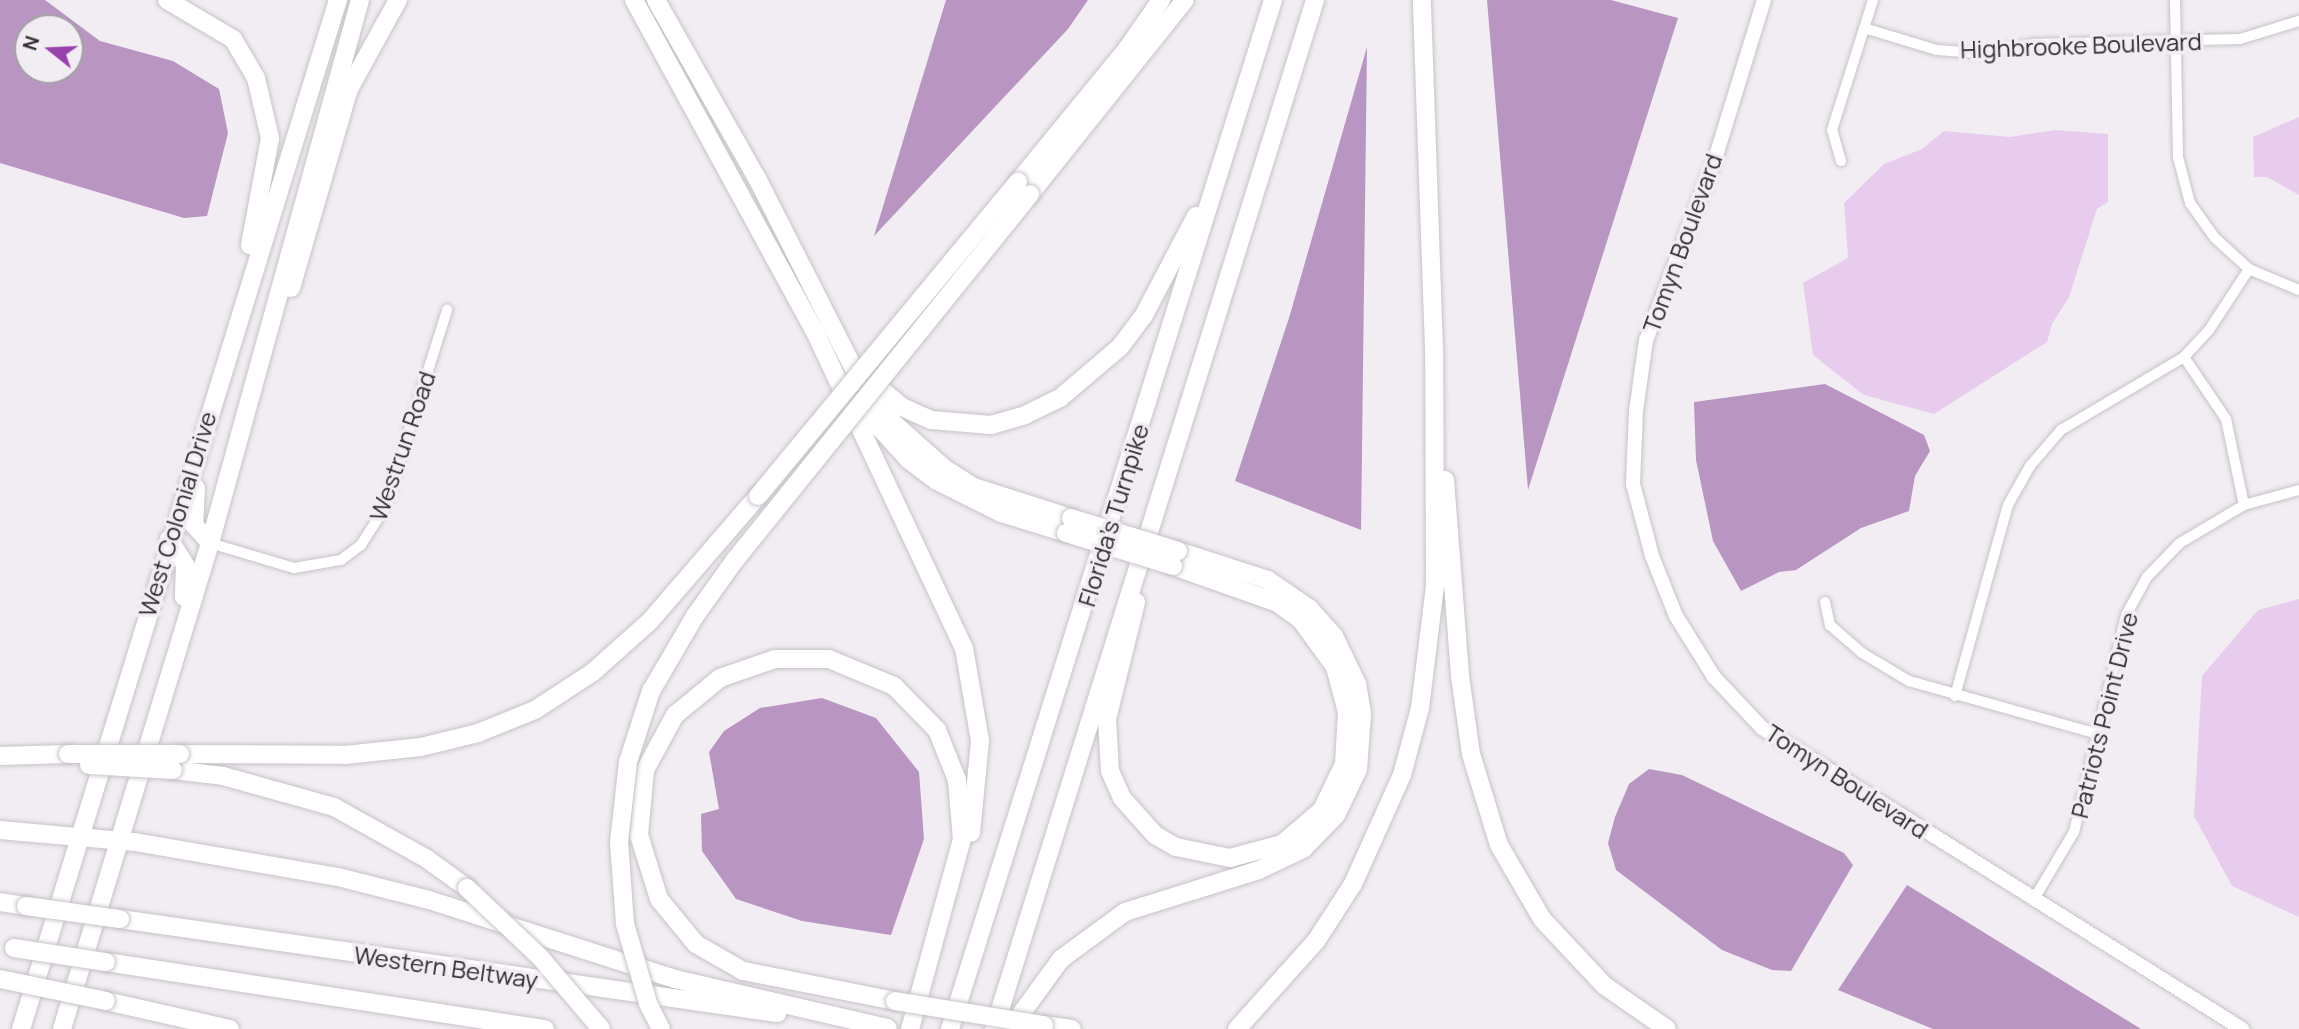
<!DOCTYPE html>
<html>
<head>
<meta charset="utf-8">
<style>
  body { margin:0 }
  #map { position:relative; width:2299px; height:1029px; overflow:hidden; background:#f2edf3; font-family:Manrope,sans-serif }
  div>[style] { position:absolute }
  .green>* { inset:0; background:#e8ccee }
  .water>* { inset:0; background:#b995c1 }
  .roads { filter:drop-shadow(0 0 2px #c7c2c8) drop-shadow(0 0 2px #c7c2c8) }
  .street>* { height:10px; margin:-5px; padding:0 5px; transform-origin:5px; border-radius:5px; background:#fff }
  .secondary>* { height:14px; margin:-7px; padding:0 7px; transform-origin:7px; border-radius:7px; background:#fff }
  .highway>* { height:18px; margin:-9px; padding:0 9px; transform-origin:9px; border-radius:9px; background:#fff }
  .bridges { filter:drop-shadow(0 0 2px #c7c2c8) drop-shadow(0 0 2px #c7c2c8) }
  .highway-bridge>* { height:18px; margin:-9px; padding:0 9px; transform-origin:9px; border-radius:9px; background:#fff }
  span { translate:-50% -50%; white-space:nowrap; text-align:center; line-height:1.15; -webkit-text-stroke:7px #f2edf3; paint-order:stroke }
  .street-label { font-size:24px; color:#2f2d2f }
  .north { position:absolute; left:14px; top:14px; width:70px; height:70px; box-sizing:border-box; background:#f2edf3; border:2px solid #a4a0a5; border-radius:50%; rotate:288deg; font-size:19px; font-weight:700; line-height:28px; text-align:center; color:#2f2d2f }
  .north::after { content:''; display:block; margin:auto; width:24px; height:32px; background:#9941ad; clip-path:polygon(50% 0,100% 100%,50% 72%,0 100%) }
</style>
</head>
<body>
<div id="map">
  <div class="green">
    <i style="clip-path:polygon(2299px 117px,2299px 195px,2267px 177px,2254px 177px,2253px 137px)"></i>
    <i style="clip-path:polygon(2055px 130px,2108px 134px,2108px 202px,2097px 209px,2069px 297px,2052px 324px,2047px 342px,1934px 414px,1864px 395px,1813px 355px,1803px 283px,1848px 258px,1844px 203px,1884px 164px,1922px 149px,1944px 131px,2010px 137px)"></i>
    <i style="clip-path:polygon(2299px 599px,2299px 917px,2232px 886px,2194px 816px,2202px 676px,2258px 610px)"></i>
  </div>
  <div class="water">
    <i style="clip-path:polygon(evenodd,0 0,45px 0,100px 41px,173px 61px,219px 89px,228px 133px,207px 216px,184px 218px,0 163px,0 0,28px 28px,70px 28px,70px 70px,28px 70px,28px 28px)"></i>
    <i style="clip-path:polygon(946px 0,1088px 0,1068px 29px,874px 236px)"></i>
    <i style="clip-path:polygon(1487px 0,1611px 0,1678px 18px,1528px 490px)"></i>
    <i style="clip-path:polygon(1367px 47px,1361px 530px,1235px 481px,1289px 318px)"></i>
    <i style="clip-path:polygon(1825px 384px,1924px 435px,1930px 451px,1915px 476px,1909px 511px,1861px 528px,1796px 570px,1779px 572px,1741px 591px,1713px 541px,1696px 460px,1694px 402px)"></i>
    <i style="clip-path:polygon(822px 698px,876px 718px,919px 772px,924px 839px,891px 935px,802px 921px,736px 899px,702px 851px,701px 814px,719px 809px,709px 752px,724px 731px,760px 708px)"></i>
    <i style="clip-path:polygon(1649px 769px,1682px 775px,1844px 853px,1853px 865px,1791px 971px,1772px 970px,1722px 950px,1616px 870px,1608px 843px,1615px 817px,1629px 784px)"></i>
    <i style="clip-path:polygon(1907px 885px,2141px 1029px,1933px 1029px,1838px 990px)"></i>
  </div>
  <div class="roads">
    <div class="street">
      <i style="left:2175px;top:0;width:157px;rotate:88.9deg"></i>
      <i style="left:2178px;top:157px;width:48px;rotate:75.4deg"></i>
      <i style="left:2190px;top:203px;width:43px;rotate:54.5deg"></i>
      <i style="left:2215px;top:238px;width:46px;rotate:42.4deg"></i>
      <i style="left:2249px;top:269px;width:54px;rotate:22.8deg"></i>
      <i style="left:1864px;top:28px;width:76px;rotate:16.8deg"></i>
      <i style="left:1937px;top:50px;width:41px;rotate:4.2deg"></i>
      <i style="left:1978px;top:53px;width:58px;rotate:-9deg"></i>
      <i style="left:2035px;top:44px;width:205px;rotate:-1.4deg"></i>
      <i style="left:2240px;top:39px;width:62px;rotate:-17deg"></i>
      <i style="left:1841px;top:161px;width:32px;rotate:-106deg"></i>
      <i style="left:1832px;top:130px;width:136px;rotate:-72.5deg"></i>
      <i style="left:2184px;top:357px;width:75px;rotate:55.9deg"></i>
      <i style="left:2226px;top:419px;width:88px;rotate:78.2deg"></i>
      <i style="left:210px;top:543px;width:88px;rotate:16.6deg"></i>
      <i style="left:294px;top:568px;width:48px;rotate:-9.7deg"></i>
      <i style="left:341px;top:560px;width:25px;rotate:-37deg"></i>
      <i style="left:361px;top:545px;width:45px;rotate:-57.7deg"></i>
      <i style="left:385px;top:507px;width:207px;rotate:-72.5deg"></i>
      <i style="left:1825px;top:602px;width:24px;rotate:78deg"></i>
      <i style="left:1830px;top:625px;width:43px;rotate:41.2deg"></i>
      <i style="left:1862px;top:653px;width:55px;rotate:30.8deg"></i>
      <i style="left:1909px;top:681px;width:192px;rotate:15.7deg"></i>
      <i style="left:1955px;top:696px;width:198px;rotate:-74.5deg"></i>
      <i style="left:2008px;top:505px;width:45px;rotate:-60.6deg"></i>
      <i style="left:2030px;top:466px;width:48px;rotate:-49.3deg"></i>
      <i style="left:2061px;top:430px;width:143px;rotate:-30.7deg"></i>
      <i style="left:2184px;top:357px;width:37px;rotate:-47deg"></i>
      <i style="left:2209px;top:330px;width:73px;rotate:-56.7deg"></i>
      <i style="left:2034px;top:899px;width:78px;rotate:-59.2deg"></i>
      <i style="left:2074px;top:832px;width:223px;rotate:-76.5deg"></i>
      <i style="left:2126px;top:615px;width:43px;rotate:-61.1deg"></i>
      <i style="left:2147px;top:577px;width:47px;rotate:-45.9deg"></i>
      <i style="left:2180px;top:543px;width:74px;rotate:-30.7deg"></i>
      <i style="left:2244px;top:505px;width:57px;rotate:-15.3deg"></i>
    </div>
    <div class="secondary">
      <i style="left:1764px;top:0;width:163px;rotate:107.1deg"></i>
      <i style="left:1716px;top:156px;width:197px;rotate:110.8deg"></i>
      <i style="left:1646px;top:340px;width:72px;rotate:98deg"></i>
      <i style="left:1636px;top:411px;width:73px;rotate:92.4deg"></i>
      <i style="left:1633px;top:484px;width:74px;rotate:75.2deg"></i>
      <i style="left:1652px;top:556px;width:65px;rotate:68.2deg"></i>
      <i style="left:1676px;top:616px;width:72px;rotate:58.1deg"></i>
      <i style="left:1714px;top:677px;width:70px;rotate:46.7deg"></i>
      <i style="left:1762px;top:728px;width:567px;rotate:32.09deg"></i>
    </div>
    <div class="highway">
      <i style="left:167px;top:0;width:77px;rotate:30.6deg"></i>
      <i style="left:233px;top:39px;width:45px;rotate:59.5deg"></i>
      <i style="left:256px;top:78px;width:62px;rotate:76.9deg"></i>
      <i style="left:270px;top:138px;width:109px;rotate:100.6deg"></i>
      <i style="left:634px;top:0;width:380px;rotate:61.4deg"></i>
      <i style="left:816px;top:334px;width:347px;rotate:64.8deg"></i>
      <i style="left:964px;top:648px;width:94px;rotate:80.2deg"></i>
      <i style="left:980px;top:741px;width:92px;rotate:95.6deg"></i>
      <i style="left:656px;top:0;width:207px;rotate:60.5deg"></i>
      <i style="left:758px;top:180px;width:214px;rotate:63.1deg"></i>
      <i style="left:855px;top:371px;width:60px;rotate:54.5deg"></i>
      <i style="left:890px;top:420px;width:74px;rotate:41.7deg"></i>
      <i style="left:945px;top:469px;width:34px;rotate:32deg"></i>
      <i style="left:974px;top:487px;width:102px;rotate:17.7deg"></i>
      <i style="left:1018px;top:182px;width:172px;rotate:-50.7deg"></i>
      <i style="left:1127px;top:49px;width:60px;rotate:-55.2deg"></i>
      <i style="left:1030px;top:194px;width:248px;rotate:-51.4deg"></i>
      <i style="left:291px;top:288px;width:207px;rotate:-73.8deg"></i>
      <i style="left:349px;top:89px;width:102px;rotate:-61.2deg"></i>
      <i style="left:869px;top:379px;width:43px;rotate:40.3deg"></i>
      <i style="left:902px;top:407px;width:32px;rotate:24deg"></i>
      <i style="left:931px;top:420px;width:60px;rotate:4.8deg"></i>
      <i style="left:991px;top:425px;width:35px;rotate:-16deg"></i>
      <i style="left:1025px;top:415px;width:39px;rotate:-26deg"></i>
      <i style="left:1060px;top:398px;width:79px;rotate:-40.4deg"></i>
      <i style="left:1120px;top:347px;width:40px;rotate:-53deg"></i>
      <i style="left:1144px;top:315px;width:112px;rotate:-62.3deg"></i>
      <i style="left:857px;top:403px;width:77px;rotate:47.6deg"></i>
      <i style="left:909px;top:460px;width:35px;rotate:37deg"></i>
      <i style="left:937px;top:481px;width:72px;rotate:26.6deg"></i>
      <i style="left:1001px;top:513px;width:68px;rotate:17.1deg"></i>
      <i style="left:1445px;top:480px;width:197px;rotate:85.6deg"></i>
      <i style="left:1460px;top:676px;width:79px;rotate:82deg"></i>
      <i style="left:1471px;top:754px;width:95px;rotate:72.9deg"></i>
      <i style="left:1499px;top:845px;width:86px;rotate:59.8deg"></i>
      <i style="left:1542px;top:919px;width:92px;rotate:46.8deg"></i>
      <i style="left:1605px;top:986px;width:75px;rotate:34.7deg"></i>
      <i style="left:196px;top:488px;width:37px;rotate:93deg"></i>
      <i style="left:194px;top:525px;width:24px;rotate:48deg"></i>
      <i style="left:169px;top:539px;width:31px;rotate:58deg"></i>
      <i style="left:185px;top:565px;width:32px;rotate:92deg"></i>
      <i style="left:1136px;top:602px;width:121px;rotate:103.9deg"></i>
      <i style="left:1107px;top:719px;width:52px;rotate:86.7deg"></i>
      <i style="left:1110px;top:771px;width:30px;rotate:66deg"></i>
      <i style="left:1122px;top:798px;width:50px;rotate:48.3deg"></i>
      <i style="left:1155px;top:835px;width:24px;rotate:30deg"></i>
      <i style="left:1176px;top:847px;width:55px;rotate:11.5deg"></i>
      <i style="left:1230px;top:858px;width:54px;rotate:-15.1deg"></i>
      <i style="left:1282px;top:844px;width:52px;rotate:-40.4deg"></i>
      <i style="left:1322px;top:810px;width:51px;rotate:-64.4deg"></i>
      <i style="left:1344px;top:764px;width:52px;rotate:-86.7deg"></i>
      <i style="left:1347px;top:712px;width:47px;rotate:-104.9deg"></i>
      <i style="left:1335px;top:667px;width:58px;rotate:-125.9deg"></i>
      <i style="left:1301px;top:620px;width:29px;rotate:-144deg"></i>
      <i style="left:1278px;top:603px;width:111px;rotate:-160.6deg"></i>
      <i style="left:180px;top:754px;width:165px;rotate:0.3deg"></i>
      <i style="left:345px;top:755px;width:76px;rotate:-6deg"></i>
      <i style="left:421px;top:747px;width:59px;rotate:-13.8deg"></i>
      <i style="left:478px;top:733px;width:61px;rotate:-22deg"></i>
      <i style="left:535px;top:710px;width:69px;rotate:-33.2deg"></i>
      <i style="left:593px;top:672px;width:76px;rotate:-41.8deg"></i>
      <i style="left:650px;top:621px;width:165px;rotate:-49.2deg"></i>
      <i style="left:0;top:756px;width:68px;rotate:-1.7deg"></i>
      <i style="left:173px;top:770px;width:50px;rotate:6.8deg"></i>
      <i style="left:223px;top:776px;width:115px;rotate:15.6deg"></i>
      <i style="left:334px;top:807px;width:107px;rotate:29.2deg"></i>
      <i style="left:427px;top:859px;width:49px;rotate:35.9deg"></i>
      <i style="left:0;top:830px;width:136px;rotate:5.1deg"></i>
      <i style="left:135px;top:842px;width:206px;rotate:9.8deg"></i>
      <i style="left:338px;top:877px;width:94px;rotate:14.2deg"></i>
      <i style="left:429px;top:900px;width:258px;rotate:17.8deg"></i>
      <i style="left:675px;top:979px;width:218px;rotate:13deg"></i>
      <i style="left:0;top:902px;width:26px;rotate:9deg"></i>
      <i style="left:120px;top:919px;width:664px;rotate:8.14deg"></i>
      <i style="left:106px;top:962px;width:444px;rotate:8.7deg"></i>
      <i style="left:106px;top:1001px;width:127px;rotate:12.7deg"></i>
      <i style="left:895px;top:1001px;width:155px;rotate:-168.8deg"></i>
      <i style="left:743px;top:971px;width:54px;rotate:-150.1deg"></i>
      <i style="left:696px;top:944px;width:58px;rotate:-129.4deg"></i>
      <i style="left:659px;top:899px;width:67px;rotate:-107.4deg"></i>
      <i style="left:639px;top:835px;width:65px;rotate:-84.7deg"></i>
      <i style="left:645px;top:770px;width:63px;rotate:-61.4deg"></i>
      <i style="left:675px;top:715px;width:58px;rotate:-39.4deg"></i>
      <i style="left:720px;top:678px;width:58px;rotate:-19.1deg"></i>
      <i style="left:775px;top:659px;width:54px"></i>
      <i style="left:829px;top:659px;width:70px;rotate:22.6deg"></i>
      <i style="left:894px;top:686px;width:62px;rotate:45.7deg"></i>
      <i style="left:937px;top:730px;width:54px;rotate:68.2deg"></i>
      <i style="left:957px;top:780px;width:59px;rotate:85.2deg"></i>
      <i style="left:962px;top:839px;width:197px;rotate:105.3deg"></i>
      <i style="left:1044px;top:1025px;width:28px;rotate:8deg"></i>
      <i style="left:21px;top:1029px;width:1077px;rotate:-72.88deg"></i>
      <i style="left:62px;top:1029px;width:508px;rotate:-73.06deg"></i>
      <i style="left:210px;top:543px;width:563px;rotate:-74.56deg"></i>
      <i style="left:950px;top:1029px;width:1079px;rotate:-72.57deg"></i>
      <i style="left:994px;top:1029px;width:1078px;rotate:-72.67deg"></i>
      <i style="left:1010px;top:1029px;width:87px;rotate:-53.9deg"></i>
      <i style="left:1061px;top:959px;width:79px;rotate:-36.3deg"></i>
      <i style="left:1125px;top:912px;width:140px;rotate:-17.4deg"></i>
      <i style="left:1259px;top:870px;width:49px;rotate:-25.5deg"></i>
      <i style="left:1303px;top:849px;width:47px;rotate:-45.9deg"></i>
      <i style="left:1336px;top:815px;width:51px;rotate:-64.4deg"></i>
      <i style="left:1358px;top:769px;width:55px;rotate:-85.8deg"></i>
      <i style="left:1362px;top:714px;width:30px;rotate:-99deg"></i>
      <i style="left:1357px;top:684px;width:53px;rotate:-115.6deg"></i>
      <i style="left:1334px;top:636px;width:36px;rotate:-132deg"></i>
      <i style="left:1310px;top:609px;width:51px;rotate:-145.4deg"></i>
      <i style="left:1268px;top:580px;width:95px;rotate:-162.1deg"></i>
      <i style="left:1237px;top:1029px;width:118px;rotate:-48.1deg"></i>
      <i style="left:1316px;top:941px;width:68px;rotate:-57deg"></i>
      <i style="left:1353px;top:884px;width:120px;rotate:-65.8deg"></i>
      <i style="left:1402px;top:775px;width:69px;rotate:-75deg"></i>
      <i style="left:1420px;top:708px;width:123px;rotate:-83deg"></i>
      <i style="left:1435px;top:586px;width:237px;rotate:-90.2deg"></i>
      <i style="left:1434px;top:349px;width:349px;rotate:-92deg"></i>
    </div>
  </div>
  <div class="bridges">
    <div class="highway-bridge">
      <i style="left:758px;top:496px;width:408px;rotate:-50.4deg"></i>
      <i style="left:1071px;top:518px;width:112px;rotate:17.1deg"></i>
      <i style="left:1066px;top:533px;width:112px;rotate:17.1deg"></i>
      <i style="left:68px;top:754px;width:112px"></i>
      <i style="left:89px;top:765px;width:84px;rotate:3.4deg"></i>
      <i style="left:467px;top:888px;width:100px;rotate:43.4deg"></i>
      <i style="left:540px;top:957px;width:94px;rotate:49.7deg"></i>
      <i style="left:26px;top:906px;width:95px;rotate:7.9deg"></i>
      <i style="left:14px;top:948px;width:93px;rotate:8.7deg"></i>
      <i style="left:0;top:979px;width:108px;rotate:11.7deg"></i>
      <i style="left:895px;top:1001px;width:151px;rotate:9.2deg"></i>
      <i style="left:661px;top:1029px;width:29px;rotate:-117deg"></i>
      <i style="left:648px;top:1003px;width:82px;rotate:-106.2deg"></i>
      <i style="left:625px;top:924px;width:82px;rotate:-94.2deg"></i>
      <i style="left:619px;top:842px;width:81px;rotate:-83.6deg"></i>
      <i style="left:628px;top:762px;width:75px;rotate:-72.1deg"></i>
      <i style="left:651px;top:691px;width:87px;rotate:-59.6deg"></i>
      <i style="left:695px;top:616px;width:69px;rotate:-54.5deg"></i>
      <i style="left:735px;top:560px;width:470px;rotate:-51.1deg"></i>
    </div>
  </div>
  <div class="street-label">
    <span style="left:2081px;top:45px;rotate:-2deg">Highbrooke Boulevard</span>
    <span style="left:1682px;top:243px;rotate:-70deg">Tomyn Boulevard</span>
    <span style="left:402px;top:446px;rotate:-71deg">Westrun Road</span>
    <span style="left:177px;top:514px;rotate:-73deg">West Colonial Drive</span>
    <span style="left:1113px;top:515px;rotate:-73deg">Florida's Turnpike</span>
    <span style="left:2104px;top:715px;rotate:-76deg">Patriots Point Drive</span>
    <span style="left:1847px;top:781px;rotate:33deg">Tomyn Boulevard</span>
    <span style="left:446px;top:967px;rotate:8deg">Western Beltway</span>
  </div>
  <div class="north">N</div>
</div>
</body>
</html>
